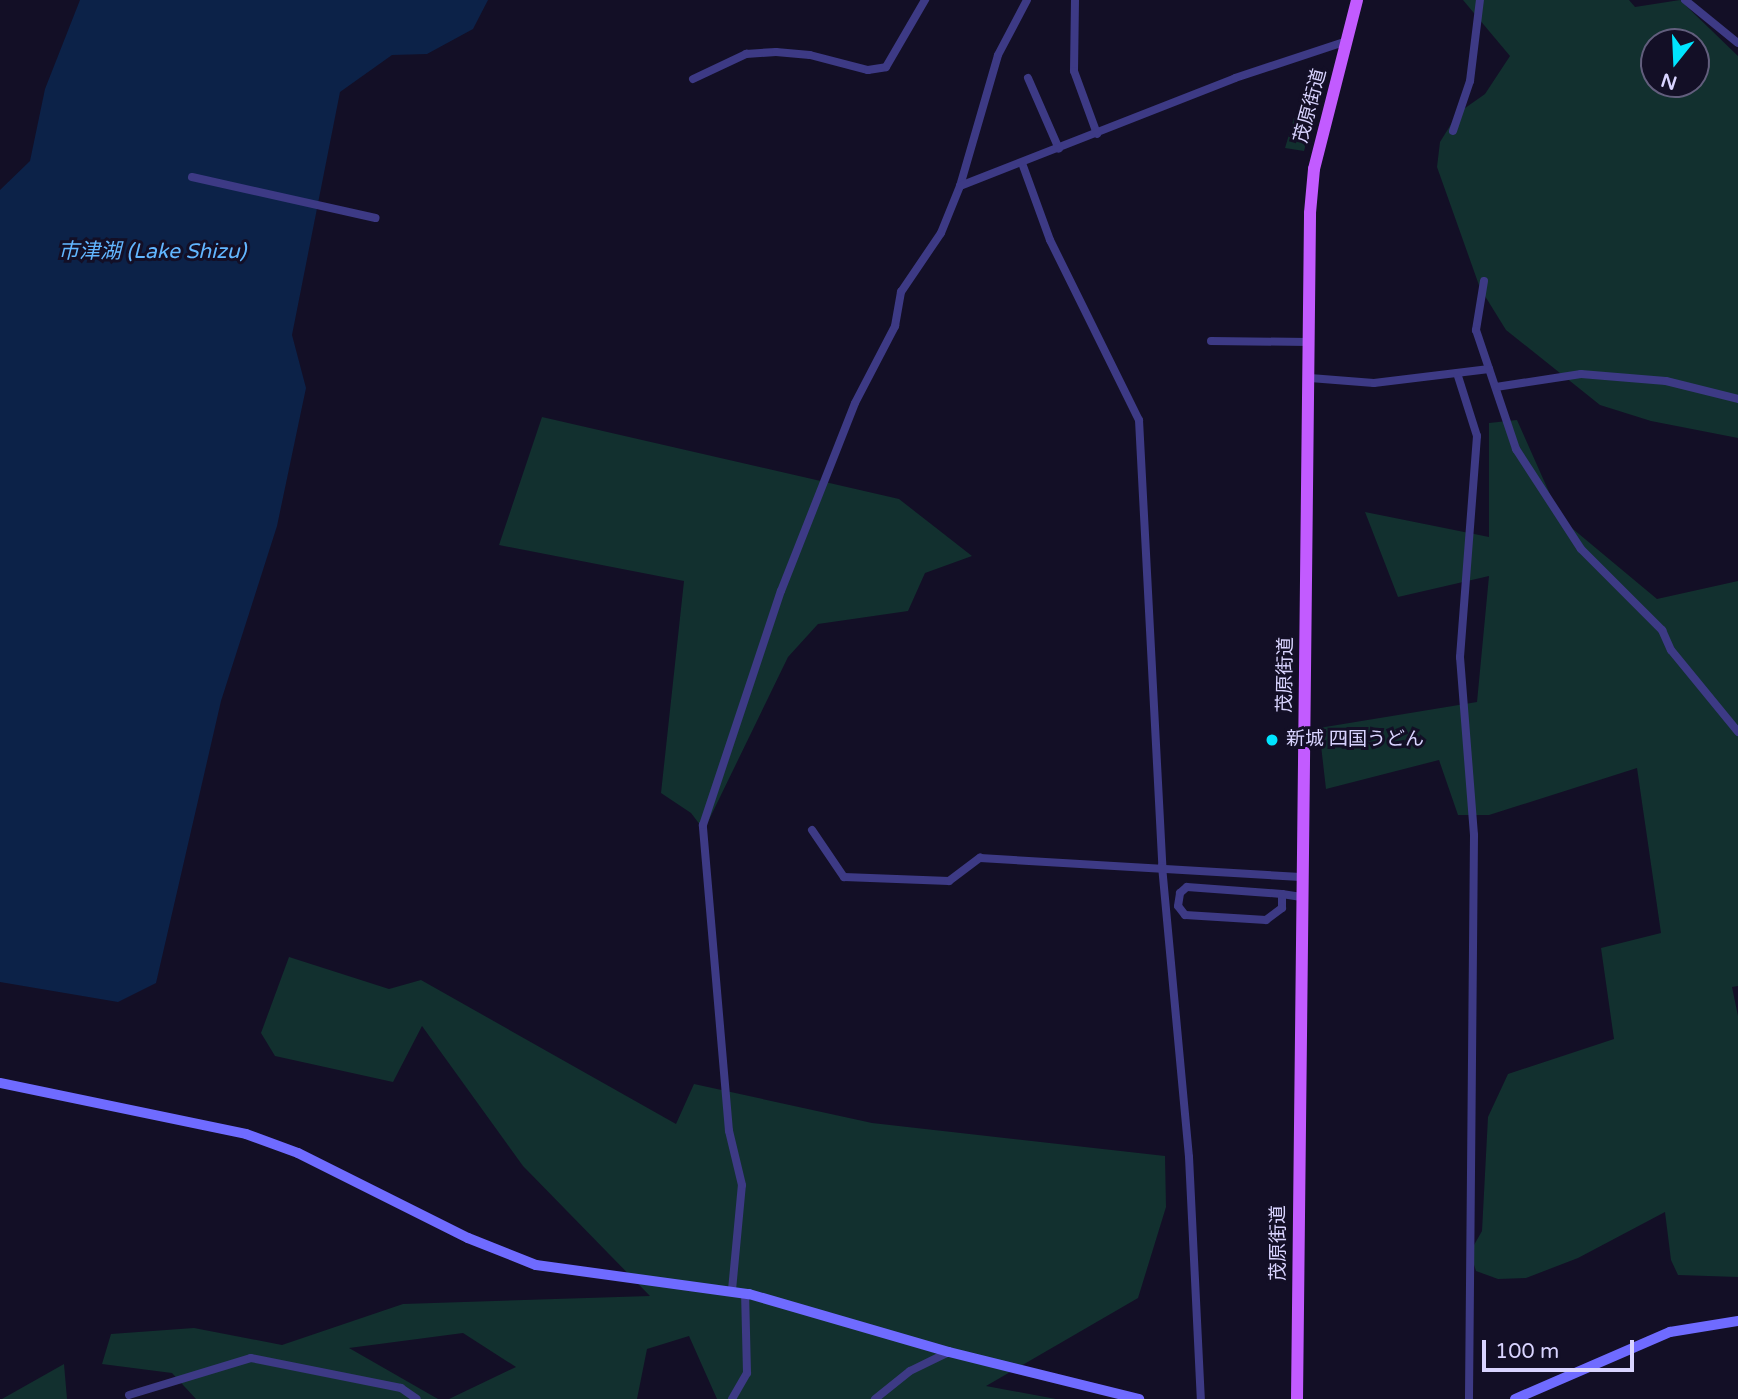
<!DOCTYPE html>
<html>
<head>
<meta charset="utf-8">
<style>
  body { margin:0 }
  #map { position:relative; width:1738px; height:1399px; overflow:hidden; background:#130f26; font-family:"Varela Round","Noto Sans JP",sans-serif }
  div>[style] { position:absolute }
  .green>* { inset:0; background:#12302f }
  .water>* { inset:0; background:#0c2248 }
  .street>* { height:8px; margin:-4px; padding:0 4px; transform-origin:4px; border-radius:4px; background:#3d3a85 }
  .secondary>* { height:10px; margin:-5px; padding:0 5px; transform-origin:5px; border-radius:5px; background:#6f6bff }
  .primary>* { height:12px; margin:-6px; padding:0 6px; transform-origin:6px; border-radius:6px; background:#c25bff }
  .dots>* { width:19px; height:19px; translate:-50% -50%; box-sizing:border-box; border:4px solid #130f26; border-radius:50% }
  span { translate:-50% -50%; white-space:nowrap; text-align:center; line-height:1.15; -webkit-text-stroke:6px #130f26; paint-order:stroke }
  .street-label { font-size:19px; color:#d9d4ff }
  .poi-label { font-size:19px; color:#d9d4ff }
  .left { translate:0 -50%; text-align:left }
  .water-label { font-size:21px; color:#62b6ff; font-style:italic }
  .north { position:absolute; left:1640px; top:28px; width:70px; height:70px; box-sizing:border-box; background:#130f26; border:2px solid #625e7d; border-radius:50%; rotate:198deg; font-size:19px; font-weight:700; line-height:28px; text-align:center; color:#d9d4ff }
  .north::after { content:''; display:block; margin:auto; width:24px; height:32px; background:#00e5ff; clip-path:polygon(50% 0,100% 100%,50% 72%,0 100%) }
  .scale { position:absolute; left:1482px; top:1340px; width:152px; height:32px; box-sizing:border-box; border:4px solid #d9d4ff; border-top:0; padding-left:9px; font-size:21px; line-height:24px; white-space:nowrap; color:#d9d4ff; -webkit-text-stroke:5px #130f26; paint-order:stroke }
</style>
</head>
<body>
<div id="map">
  <div class="green">
    <i style="clip-path:polygon(evenodd,1463px 0,1629px 0,1635px 7px,1680px 0,1738px 56px,1738px 438px,1651px 421px,1600px 405px,1506px 330px,1480px 288px,1437px 167px,1440px 142px,1458px 113px,1485px 94px,1510px 56px,1463px 0,1654px 42px,1696px 42px,1696px 84px,1654px 84px,1654px 42px)"></i>
    <i style="clip-path:polygon(1294px 118px,1311px 125px,1304px 151px,1285px 148px)"></i>
    <i style="clip-path:polygon(542px 417px,899px 499px,972px 556px,925px 573px,908px 611px,818px 624px,788px 657px,704px 830px,691px 813px,661px 793px,684px 581px,499px 545px)"></i>
    <i style="clip-path:polygon(1517px 420px,1561px 519px,1657px 599px,1738px 581px,1738px 986px,1732px 987px,1738px 1016px,1738px 1277px,1678px 1275px,1671px 1260px,1665px 1212px,1578px 1258px,1526px 1278px,1498px 1279px,1476px 1271px,1470px 1252px,1482px 1231px,1488px 1117px,1508px 1074px,1614px 1039px,1601px 948px,1661px 933px,1637px 768px,1489px 815px,1458px 815px,1439px 760px,1326px 789px,1319px 728px,1477px 702px,1489px 576px,1398px 597px,1365px 512px,1489px 537px,1489px 423px)"></i>
    <i style="clip-path:polygon(289px 957px,389px 989px,421px 980px,676px 1124px,694px 1084px,872px 1123px,1165px 1156px,1166px 1207px,1138px 1298px,986px 1386px,1056px 1399px,717px 1399px,689px 1336px,647px 1349px,637px 1399px,449px 1399px,516px 1367px,463px 1333px,349px 1348px,438px 1399px,196px 1399px,172px 1373px,102px 1364px,111px 1334px,194px 1328px,282px 1345px,403px 1304px,650px 1296px,523px 1166px,422px 1026px,393px 1082px,275px 1056px,261px 1033px)"></i>
    <i style="clip-path:polygon(64px 1364px,67px 1399px,2px 1399px)"></i>
  </div>
  <div class="water">
    <i style="clip-path:polygon(80px 0,488px 0,473px 29px,427px 54px,392px 55px,340px 92px,292px 335px,306px 388px,277px 526px,221px 701px,156px 983px,118px 1002px,0 982px,0 190px,30px 161px,45px 89px)"></i>
  </div>
  <div class="street">
    <i style="left:1075px;top:0;width:71px;rotate:90.8deg"></i>
    <i style="left:1074px;top:71px;width:67px;rotate:69.9deg"></i>
    <i style="left:1685px;top:0;width:68px;rotate:39.1deg"></i>
    <i style="left:1028px;top:78px;width:77px;rotate:66.4deg"></i>
    <i style="left:693px;top:79px;width:59px;rotate:-25.3deg"></i>
    <i style="left:746px;top:54px;width:30px;rotate:-4deg"></i>
    <i style="left:776px;top:52px;width:34px;rotate:5deg"></i>
    <i style="left:810px;top:55px;width:60px;rotate:14.5deg"></i>
    <i style="left:868px;top:70px;width:18px;rotate:-9deg"></i>
    <i style="left:886px;top:67px;width:78px;rotate:-59.8deg"></i>
    <i style="left:1453px;top:131px;width:53px;rotate:-71.2deg"></i>
    <i style="left:1470px;top:81px;width:82px;rotate:-83deg"></i>
    <i style="left:1022px;top:163px;width:82px;rotate:70deg"></i>
    <i style="left:1050px;top:240px;width:201px;rotate:63.7deg"></i>
    <i style="left:1139px;top:420px;width:447px;rotate:87deg"></i>
    <i style="left:1162px;top:866px;width:292px;rotate:84.7deg"></i>
    <i style="left:1189px;top:1157px;width:242px;rotate:87.2deg"></i>
    <i style="left:192px;top:177px;width:188px;rotate:12.6deg"></i>
    <i style="left:960px;top:186px;width:136px;rotate:-73.8deg"></i>
    <i style="left:998px;top:55px;width:62px;rotate:-62.2deg"></i>
    <i style="left:1484px;top:281px;width:50px;rotate:99.3deg"></i>
    <i style="left:1476px;top:330px;width:126px;rotate:71.4deg"></i>
    <i style="left:1516px;top:449px;width:119px;rotate:57deg"></i>
    <i style="left:1581px;top:549px;width:115px;rotate:45deg"></i>
    <i style="left:1662px;top:630px;width:22px;rotate:66deg"></i>
    <i style="left:1671px;top:650px;width:106px;rotate:50.7deg"></i>
    <i style="left:1211px;top:341px;width:98px;rotate:0.6deg"></i>
    <i style="left:1457px;top:373px;width:66px;rotate:72.4deg"></i>
    <i style="left:1477px;top:436px;width:222px;rotate:94.4deg"></i>
    <i style="left:1460px;top:657px;width:179px;rotate:85.5deg"></i>
    <i style="left:1474px;top:835px;width:564px;rotate:90.51deg"></i>
    <i style="left:1310px;top:378px;width:64px;rotate:4.5deg"></i>
    <i style="left:1374px;top:383px;width:116px;rotate:-6.9deg"></i>
    <i style="left:1496px;top:387px;width:86px;rotate:-8.7deg"></i>
    <i style="left:1581px;top:374px;width:85px;rotate:4.7deg"></i>
    <i style="left:1666px;top:381px;width:74px;rotate:14deg"></i>
    <i style="left:812px;top:830px;width:57px;rotate:55.8deg"></i>
    <i style="left:844px;top:877px;width:105px;rotate:2.2deg"></i>
    <i style="left:949px;top:881px;width:39px;rotate:-37deg"></i>
    <i style="left:980px;top:858px;width:321px;rotate:3.4deg"></i>
    <i style="left:1282px;top:894px;width:14px;rotate:90deg"></i>
    <i style="left:1282px;top:908px;width:20px;rotate:143deg"></i>
    <i style="left:1266px;top:920px;width:81px;rotate:-176.5deg"></i>
    <i style="left:1185px;top:915px;width:11px;rotate:-128deg"></i>
    <i style="left:1178px;top:906px;width:13px;rotate:-81deg"></i>
    <i style="left:1180px;top:893px;width:9px;rotate:-41deg"></i>
    <i style="left:1187px;top:887px;width:95px;rotate:4.2deg"></i>
    <i style="left:1282px;top:894px;width:18px;rotate:9deg"></i>
    <i style="left:732px;top:1290px;width:105px;rotate:-84.6deg"></i>
    <i style="left:742px;top:1185px;width:56px;rotate:-103.5deg"></i>
    <i style="left:729px;top:1131px;width:307px;rotate:-94.9deg"></i>
    <i style="left:703px;top:825px;width:247px;rotate:-71.6deg"></i>
    <i style="left:781px;top:591px;width:202px;rotate:-68.5deg"></i>
    <i style="left:855px;top:403px;width:87px;rotate:-62.5deg"></i>
    <i style="left:895px;top:326px;width:35px;rotate:-80deg"></i>
    <i style="left:901px;top:292px;width:71px;rotate:-55.9deg"></i>
    <i style="left:941px;top:233px;width:51px;rotate:-68deg"></i>
    <i style="left:960px;top:186px;width:295px;rotate:-21.4deg"></i>
    <i style="left:1235px;top:78px;width:118px;rotate:-18.3deg"></i>
    <i style="left:129px;top:1395px;width:127px;rotate:-16.9deg"></i>
    <i style="left:251px;top:1358px;width:153px;rotate:11.3deg"></i>
    <i style="left:401px;top:1388px;width:19px;rotate:35deg"></i>
    <i style="left:732px;top:1399px;width:30px;rotate:-60deg"></i>
    <i style="left:747px;top:1373px;width:80px;rotate:-91.4deg"></i>
    <i style="left:875px;top:1399px;width:45px;rotate:-38.7deg"></i>
    <i style="left:910px;top:1371px;width:43px;rotate:-26deg"></i>
  </div>
  <div class="secondary">
    <i style="left:0;top:1083px;width:251px;rotate:11.7deg"></i>
    <i style="left:246px;top:1134px;width:55px;rotate:20.1deg"></i>
    <i style="left:298px;top:1153px;width:190px;rotate:26.6deg"></i>
    <i style="left:468px;top:1238px;width:73px;rotate:21.7deg"></i>
    <i style="left:536px;top:1265px;width:215px;rotate:7.8deg"></i>
    <i style="left:749px;top:1294px;width:208px;rotate:16.2deg"></i>
    <i style="left:949px;top:1352px;width:196px;rotate:13.9deg"></i>
    <i style="left:1515px;top:1399px;width:169px;rotate:-23.4deg"></i>
    <i style="left:1670px;top:1332px;width:69px;rotate:-9.2deg"></i>
  </div>
  <div class="primary">
    <i style="left:1297px;top:1399px;width:1186px;rotate:-89.37deg"></i>
    <i style="left:1310px;top:213px;width:44px;rotate:-84.8deg"></i>
    <i style="left:1314px;top:169px;width:174px;rotate:-75.7deg"></i>
  </div>
  <div class="dots">
    <i style="left:1272px;top:740px;background:#00e5ff"></i>
  </div>
  <div class="street-label">
    <span style="left:1311px;top:106px;rotate:-75deg">茂原街道</span>
    <span style="left:1286px;top:675px;rotate:-89deg">茂原街道</span>
    <span style="left:1279px;top:1243px;rotate:-90deg">茂原街道</span>
  </div>
  <div class="poi-label">
    <span class="left" style="left:1286px;top:740px">新城 四国うどん</span>
  </div>
  <div class="water-label">
    <span style="left:152px;top:252px">市津湖 (Lake Shizu)</span>
  </div>
  <div class="north">N</div>
  <div class="scale">100 m</div>
</div>
</body>
</html>
